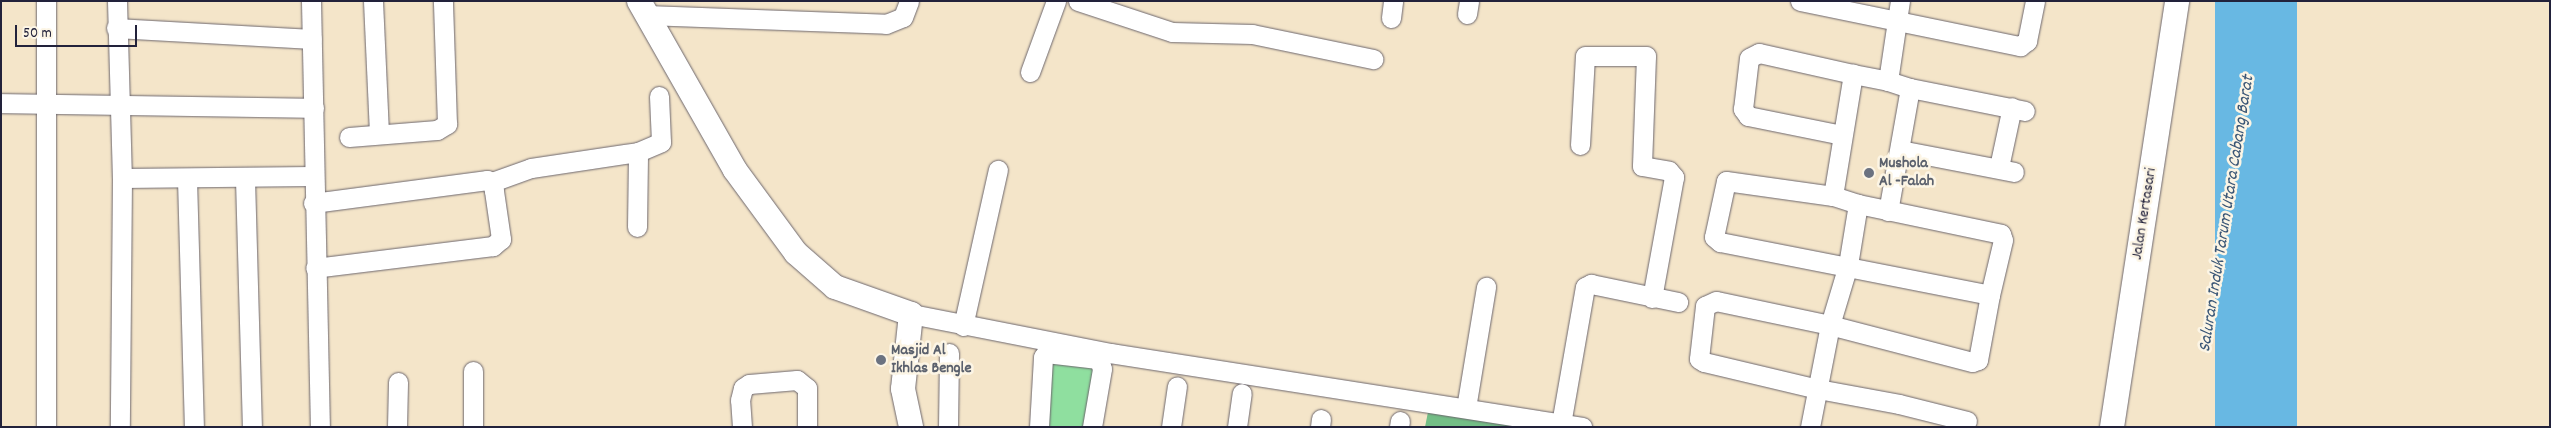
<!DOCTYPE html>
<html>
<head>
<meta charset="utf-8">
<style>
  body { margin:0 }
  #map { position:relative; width:2551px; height:428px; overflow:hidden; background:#f4e5c9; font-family:Dekko,sans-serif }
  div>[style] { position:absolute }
  .green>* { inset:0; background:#8fdf9f }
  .forest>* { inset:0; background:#73be86 }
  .water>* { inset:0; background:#68b8e3; transform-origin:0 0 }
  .roads { filter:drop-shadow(0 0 1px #6c666d) drop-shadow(0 0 1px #6c666d) }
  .minor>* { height:19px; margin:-9.5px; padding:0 9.5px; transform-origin:9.5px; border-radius:9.5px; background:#fff }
  .tertiary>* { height:24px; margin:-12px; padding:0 12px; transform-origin:12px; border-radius:12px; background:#fff }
  .dots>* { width:14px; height:14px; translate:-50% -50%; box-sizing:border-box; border:2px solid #fcf5e5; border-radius:50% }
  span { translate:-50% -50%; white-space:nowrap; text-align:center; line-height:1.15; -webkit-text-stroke:5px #fcf5e5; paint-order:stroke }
  .worship-label { font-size:16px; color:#5b616d; font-weight:700 }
  .left { translate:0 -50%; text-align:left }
  .street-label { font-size:16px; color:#22223b }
  .water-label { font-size:18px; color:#3a5676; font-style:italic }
  .frame { position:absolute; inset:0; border:2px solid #22223b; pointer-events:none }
  .scale { position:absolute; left:15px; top:25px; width:122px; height:22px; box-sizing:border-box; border:2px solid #22223b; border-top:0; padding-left:6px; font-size:15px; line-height:18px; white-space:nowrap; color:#22223b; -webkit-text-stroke:4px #fcf5e5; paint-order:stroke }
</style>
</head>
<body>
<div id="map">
  <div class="green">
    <i style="clip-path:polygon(1047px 361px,1098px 367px,1087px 427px,1045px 427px)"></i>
  </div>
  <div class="forest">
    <i style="clip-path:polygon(1428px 412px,1524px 427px,1425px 427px)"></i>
  </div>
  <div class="water">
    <i style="left:2215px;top:1px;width:82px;height:431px"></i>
  </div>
  <div class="roads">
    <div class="minor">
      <i style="left:46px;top:1px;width:426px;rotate:90deg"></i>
      <i style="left:117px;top:1px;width:177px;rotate:88.4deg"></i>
      <i style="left:122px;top:178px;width:249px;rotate:90.5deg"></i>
      <i style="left:311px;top:1px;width:426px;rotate:88.8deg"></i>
      <i style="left:373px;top:1px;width:132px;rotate:87.4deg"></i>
      <i style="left:1078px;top:1px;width:99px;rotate:18.3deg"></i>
      <i style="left:1172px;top:32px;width:80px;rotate:1.4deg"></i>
      <i style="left:1252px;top:34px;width:124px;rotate:11.7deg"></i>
      <i style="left:1800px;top:1px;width:225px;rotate:11.6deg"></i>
      <i style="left:2020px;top:46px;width:9px;rotate:-36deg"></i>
      <i style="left:2027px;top:41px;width:41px;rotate:-78.7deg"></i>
      <i style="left:1467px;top:14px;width:13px;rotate:-81deg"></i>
      <i style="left:646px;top:15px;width:240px;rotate:2.1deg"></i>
      <i style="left:886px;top:24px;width:18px;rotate:-22deg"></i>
      <i style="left:903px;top:17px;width:17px;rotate:-69deg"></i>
      <i style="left:1391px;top:18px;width:17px;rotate:-83deg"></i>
      <i style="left:116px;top:28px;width:196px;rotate:3.2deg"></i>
      <i style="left:1030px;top:72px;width:76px;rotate:-69.9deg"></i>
      <i style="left:1888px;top:81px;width:81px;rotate:-81.5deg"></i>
      <i style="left:1910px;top:88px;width:117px;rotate:11.3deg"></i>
      <i style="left:1px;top:103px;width:313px;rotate:0.9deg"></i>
      <i style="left:1842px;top:135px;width:96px;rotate:-168.6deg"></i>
      <i style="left:1748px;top:116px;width:9px;rotate:-126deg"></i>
      <i style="left:1743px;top:109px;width:51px;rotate:-83.3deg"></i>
      <i style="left:1749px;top:58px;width:11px;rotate:-27deg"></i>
      <i style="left:1759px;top:53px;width:96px;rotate:12.6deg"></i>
      <i style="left:349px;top:137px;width:88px;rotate:-4.5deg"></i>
      <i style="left:437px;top:130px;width:12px;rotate:-31deg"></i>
      <i style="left:447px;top:124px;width:123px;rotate:-91.9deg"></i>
      <i style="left:1580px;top:145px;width:89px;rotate:-86.8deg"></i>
      <i style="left:1585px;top:56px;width:61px"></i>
      <i style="left:1646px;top:56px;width:110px;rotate:92.1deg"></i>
      <i style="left:1642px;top:166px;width:27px;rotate:10deg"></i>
      <i style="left:1669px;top:171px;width:8px;rotate:50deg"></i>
      <i style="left:1674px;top:177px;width:123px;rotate:100.3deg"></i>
      <i style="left:1900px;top:150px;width:116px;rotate:10.9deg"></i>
      <i style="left:1999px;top:167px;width:61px;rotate:-77.8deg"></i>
      <i style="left:122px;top:178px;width:191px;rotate:-0.6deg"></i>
      <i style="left:187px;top:179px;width:248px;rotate:88.4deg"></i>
      <i style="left:245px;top:179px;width:248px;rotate:88.4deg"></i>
      <i style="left:492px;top:182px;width:41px;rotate:-19.7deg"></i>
      <i style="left:531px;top:168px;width:108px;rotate:-8.5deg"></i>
      <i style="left:1833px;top:196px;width:124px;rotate:-80.7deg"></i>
      <i style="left:1853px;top:74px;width:36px;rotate:11deg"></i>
      <i style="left:1888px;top:81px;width:23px;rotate:18deg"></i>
      <i style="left:1910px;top:88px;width:125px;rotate:100.1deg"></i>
      <i style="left:313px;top:203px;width:176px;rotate:-7.5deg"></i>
      <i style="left:487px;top:180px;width:5px;rotate:22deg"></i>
      <i style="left:492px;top:182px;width:9px;rotate:77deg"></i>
      <i style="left:494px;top:191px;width:49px;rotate:81.7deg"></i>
      <i style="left:501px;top:239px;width:11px;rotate:139deg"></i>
      <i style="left:493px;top:246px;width:179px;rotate:173deg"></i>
      <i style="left:1858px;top:204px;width:26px;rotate:-162deg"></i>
      <i style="left:1833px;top:196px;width:108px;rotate:-172deg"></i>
      <i style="left:1726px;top:181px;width:57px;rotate:102.1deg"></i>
      <i style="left:1714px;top:237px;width:8px;rotate:40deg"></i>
      <i style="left:1720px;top:242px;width:275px;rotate:11.1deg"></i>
      <i style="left:1990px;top:295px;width:66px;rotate:100.5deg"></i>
      <i style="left:1978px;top:360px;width:6px;rotate:162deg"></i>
      <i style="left:1972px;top:362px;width:147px;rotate:-165.4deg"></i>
      <i style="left:1830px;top:325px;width:116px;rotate:-168.1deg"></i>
      <i style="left:1716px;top:301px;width:12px;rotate:156deg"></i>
      <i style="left:1705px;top:306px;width:53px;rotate:96.5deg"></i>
      <i style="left:1699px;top:359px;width:6px;rotate:31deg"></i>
      <i style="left:1704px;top:362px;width:117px;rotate:13.3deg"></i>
      <i style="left:1818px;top:389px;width:82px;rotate:10.5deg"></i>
      <i style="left:1899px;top:404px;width:70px;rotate:14deg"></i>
      <i style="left:637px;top:227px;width:75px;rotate:-89.2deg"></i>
      <i style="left:638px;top:152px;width:25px;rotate:-23deg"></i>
      <i style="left:661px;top:142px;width:46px;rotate:-92.5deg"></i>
      <i style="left:911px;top:314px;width:203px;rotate:11.1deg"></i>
      <i style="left:1110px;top:353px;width:478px;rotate:8.9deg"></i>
      <i style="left:963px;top:326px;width:160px;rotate:-77.4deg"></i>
      <i style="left:1466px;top:408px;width:123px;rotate:-80.6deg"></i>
      <i style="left:1561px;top:424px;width:139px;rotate:-80.1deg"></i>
      <i style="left:1585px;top:287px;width:7px;rotate:-27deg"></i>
      <i style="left:1591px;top:284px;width:89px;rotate:11.7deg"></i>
      <i style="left:397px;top:427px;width:45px;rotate:-88.7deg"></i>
      <i style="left:473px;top:427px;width:56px;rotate:-90deg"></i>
      <i style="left:742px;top:427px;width:27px;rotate:-94deg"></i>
      <i style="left:740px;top:400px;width:12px;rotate:-76deg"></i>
      <i style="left:743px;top:388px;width:7px;rotate:-34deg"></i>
      <i style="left:749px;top:384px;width:48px;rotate:-4.8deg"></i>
      <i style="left:797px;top:380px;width:13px;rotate:39deg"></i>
      <i style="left:807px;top:388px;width:39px;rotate:90deg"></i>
      <i style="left:948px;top:427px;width:74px;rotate:-89.2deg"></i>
      <i style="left:1039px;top:427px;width:70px;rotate:-86.7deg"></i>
      <i style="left:1043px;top:357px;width:5px;rotate:-53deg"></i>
      <i style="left:1046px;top:353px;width:50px;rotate:6.8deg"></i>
      <i style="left:1096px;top:359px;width:5px;rotate:37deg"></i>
      <i style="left:1100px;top:362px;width:7px;rotate:74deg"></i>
      <i style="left:1102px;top:369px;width:59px;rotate:99.8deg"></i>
      <i style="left:1171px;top:427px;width:41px;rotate:-81.7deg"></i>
      <i style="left:1237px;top:427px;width:34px;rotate:-82deg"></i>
      <i style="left:1320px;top:427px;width:8px;rotate:-83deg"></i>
      <i style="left:1399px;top:427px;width:6px;rotate:-81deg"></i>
      <i style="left:1810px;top:427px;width:104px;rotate:-78.9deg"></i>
      <i style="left:1830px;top:325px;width:63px;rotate:-73.3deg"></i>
      <i style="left:1848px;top:265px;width:62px;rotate:-80.7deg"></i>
      <i style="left:1858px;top:204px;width:146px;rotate:11.8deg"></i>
      <i style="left:2001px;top:234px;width:6px;rotate:72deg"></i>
      <i style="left:2003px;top:240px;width:57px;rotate:103.3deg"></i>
    </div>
    <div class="tertiary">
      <i style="left:639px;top:1px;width:194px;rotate:60.4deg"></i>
      <i style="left:735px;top:170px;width:103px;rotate:53.7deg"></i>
      <i style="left:796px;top:253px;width:52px;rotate:41.1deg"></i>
      <i style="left:835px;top:287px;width:81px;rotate:19.6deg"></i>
      <i style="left:911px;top:314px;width:75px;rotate:96.1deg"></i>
      <i style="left:903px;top:389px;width:39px;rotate:78deg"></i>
      <i style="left:2112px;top:427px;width:431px;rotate:-81.3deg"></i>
    </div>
  </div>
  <div class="dots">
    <i style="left:1869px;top:173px;background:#6b7280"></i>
    <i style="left:881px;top:360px;background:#6b7280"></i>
  </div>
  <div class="worship-label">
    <span class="left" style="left:1879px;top:173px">Mushola<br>Al -Falah</span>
    <span class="left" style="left:891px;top:360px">Masjid Al<br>Ikhlas Bengle</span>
  </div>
  <div class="street-label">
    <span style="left:2145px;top:214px;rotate:-81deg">Jalan Kertasari</span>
  </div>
  <div class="water-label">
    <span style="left:2228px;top:214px;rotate:-81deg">Saluran Induk Tarum Utara Cabang Barat</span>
  </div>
  <div class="frame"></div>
  <div class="scale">50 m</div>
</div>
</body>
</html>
